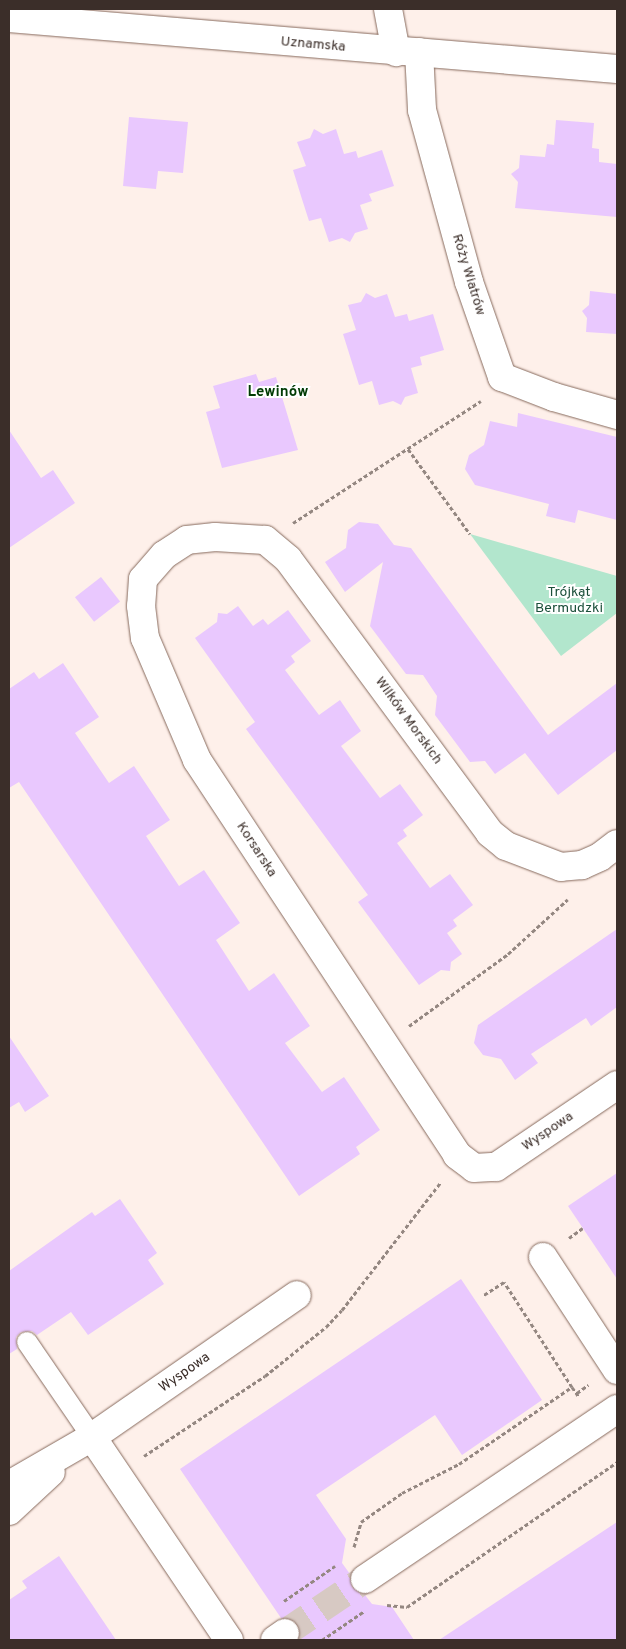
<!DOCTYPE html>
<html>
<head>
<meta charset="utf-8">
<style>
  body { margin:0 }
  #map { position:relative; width:626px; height:1649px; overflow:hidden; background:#fef0ea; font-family:Overpass,sans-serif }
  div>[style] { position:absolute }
  .green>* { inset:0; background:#b2e6cd }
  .building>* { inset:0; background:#e9c8fe; transform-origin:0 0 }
  .street-tunnel>* { height:28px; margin-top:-14px; transform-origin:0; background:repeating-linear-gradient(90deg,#d7c9c3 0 28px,transparent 0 42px) }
  .path>* { height:3px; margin-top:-1.5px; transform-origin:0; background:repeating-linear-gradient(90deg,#948781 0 4px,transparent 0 6.5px) }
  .roads { filter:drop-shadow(0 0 1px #876a5d) drop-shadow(0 0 1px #876a5d) }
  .lane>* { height:20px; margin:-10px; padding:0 10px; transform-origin:10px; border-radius:10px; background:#fff }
  .street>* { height:28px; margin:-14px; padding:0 14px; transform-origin:14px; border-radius:14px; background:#fff }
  span { translate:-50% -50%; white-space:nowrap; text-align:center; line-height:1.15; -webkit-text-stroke:4px #fff; paint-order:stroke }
  .street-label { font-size:14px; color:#3b2e29 }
  .park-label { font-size:14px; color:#1b4f3a }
  .neighbourhood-label { font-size:15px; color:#013b05; font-weight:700 }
  .frame { position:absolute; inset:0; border:10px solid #3b2e29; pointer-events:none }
</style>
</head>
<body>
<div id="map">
  <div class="green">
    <i style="clip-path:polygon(470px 534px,617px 576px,617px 613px,561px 656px)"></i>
  </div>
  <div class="building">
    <i style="clip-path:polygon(129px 117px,188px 122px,183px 173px,158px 171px,156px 189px,123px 186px)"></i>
    <i style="clip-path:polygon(556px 120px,594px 123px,592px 148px,599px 149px,599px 162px,617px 164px,617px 217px,515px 208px,518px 182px,511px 174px,519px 168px,520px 155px,545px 157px,547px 144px,554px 145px)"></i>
    <i style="clip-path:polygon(314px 129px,323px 134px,336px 129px,344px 154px,356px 151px,358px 158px,382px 150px,394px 186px,369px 194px,372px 201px,360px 205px,368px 229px,355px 233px,350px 242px,342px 238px,329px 242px,321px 218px,309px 221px,301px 196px,293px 170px,306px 166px,297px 142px,310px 138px)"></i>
    <i style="clip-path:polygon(590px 291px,617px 294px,617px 334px,586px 332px,587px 318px,582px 311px,589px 305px)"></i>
    <i style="clip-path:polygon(366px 293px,375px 298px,387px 294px,395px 317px,407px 314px,409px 321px,433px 314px,444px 350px,420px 357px,422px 365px,411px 368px,418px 393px,405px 397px,401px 405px,393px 401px,379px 405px,372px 381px,359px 385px,343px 334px,356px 330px,348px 305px,361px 302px)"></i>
    <i style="clip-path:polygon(256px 374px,259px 382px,276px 377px,298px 450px,222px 468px,206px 412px,220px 408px,213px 386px)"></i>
    <i style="clip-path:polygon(518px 413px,617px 437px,617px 520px,578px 510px,575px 523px,546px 516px,549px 504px,475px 485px,465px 469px,469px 455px,484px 445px,490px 421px,517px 427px)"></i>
    <i style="clip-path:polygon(9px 430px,41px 478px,53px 470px,75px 503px,9px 548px)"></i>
    <i style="clip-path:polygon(359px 522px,378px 524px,394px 545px,411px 548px,548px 735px,617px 683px,617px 750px,558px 795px,525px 753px,495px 774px,485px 761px,470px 762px,435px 715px,437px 696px,423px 675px,406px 674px,370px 626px,383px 562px,345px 592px,325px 562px,346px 548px,348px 530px)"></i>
    <i style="left:101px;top:577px;width:31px;height:33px;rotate:52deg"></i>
    <i style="clip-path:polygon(238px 606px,253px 626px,263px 619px,268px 625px,288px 610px,311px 641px,291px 656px,295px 662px,285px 670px,319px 715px,340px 700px,361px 731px,341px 746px,380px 798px,400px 784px,423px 815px,403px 830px,407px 836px,397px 843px,430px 888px,450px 874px,473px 905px,453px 920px,457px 926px,447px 933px,462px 954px,451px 962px,450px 971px,441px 970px,419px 985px,358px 902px,368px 895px,246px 729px,255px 722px,195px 638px,217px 622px,218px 613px,227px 614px)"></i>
    <i style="clip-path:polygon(63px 663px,99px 717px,75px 733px,109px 783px,134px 766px,170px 820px,146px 836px,179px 886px,204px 870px,240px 923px,216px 940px,249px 991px,274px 973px,310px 1026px,285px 1043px,322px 1092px,344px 1077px,380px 1130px,356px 1147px,360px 1154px,299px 1196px,19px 782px,9px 788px,9px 689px,34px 672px,39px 679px)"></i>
    <i style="clip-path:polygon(617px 929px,617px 1007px,591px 1026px,586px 1018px,531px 1054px,538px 1063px,515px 1080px,501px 1059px,483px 1055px,474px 1043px,478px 1025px)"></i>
    <i style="clip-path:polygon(9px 1036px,49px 1096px,25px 1112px,19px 1102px,9px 1108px)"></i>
    <i style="clip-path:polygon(617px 1173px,617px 1279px,568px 1206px)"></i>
    <i style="clip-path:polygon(120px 1199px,157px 1253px,148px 1260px,164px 1284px,88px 1335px,71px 1312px,37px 1335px,32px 1331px,21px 1332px,16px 1337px,17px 1349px,9px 1354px,9px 1271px,92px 1212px,95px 1216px)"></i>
    <i style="clip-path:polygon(461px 1279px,542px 1400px,462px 1455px,435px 1415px,316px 1495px,346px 1539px,342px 1563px,350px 1574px,352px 1587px,365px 1595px,372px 1604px,392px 1607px,414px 1640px,299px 1640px,297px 1624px,291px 1619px,281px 1618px,180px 1469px)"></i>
    <i style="clip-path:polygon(617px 1522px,617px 1640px,439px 1640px)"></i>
    <i style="clip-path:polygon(59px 1556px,91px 1603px,116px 1640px,9px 1640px,9px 1600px,27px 1588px,22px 1581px)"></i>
  </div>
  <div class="street-tunnel">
    <i style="left:285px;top:1633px;width:97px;rotate:-34deg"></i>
  </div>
  <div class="path">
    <i style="left:408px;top:449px;width:105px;rotate:53.9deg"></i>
    <i style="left:293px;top:523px;width:224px;rotate:-33deg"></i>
    <i style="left:409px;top:1026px;width:122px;rotate:-36deg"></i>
    <i style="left:508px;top:954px;width:81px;rotate:-42.5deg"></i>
    <i style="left:569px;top:1238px;width:17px;rotate:-36deg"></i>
    <i style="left:572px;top:1387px;width:12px;rotate:55deg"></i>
    <i style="left:577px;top:1393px;width:14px;rotate:-36deg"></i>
    <i style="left:144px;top:1456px;width:145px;rotate:-33.5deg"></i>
    <i style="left:265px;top:1376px;width:78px;rotate:-38.8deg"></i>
    <i style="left:326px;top:1327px;width:23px;rotate:-47deg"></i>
    <i style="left:342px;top:1310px;width:162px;rotate:-52.3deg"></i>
    <i style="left:354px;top:1547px;width:26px;rotate:-74deg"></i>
    <i style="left:361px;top:1522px;width:50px;rotate:-35.3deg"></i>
    <i style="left:402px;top:1493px;width:64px;rotate:-27deg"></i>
    <i style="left:459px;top:1464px;width:137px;rotate:-34.3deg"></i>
    <i style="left:572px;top:1387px;width:125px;rotate:-122.9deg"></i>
    <i style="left:504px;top:1282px;width:24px;rotate:147deg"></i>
    <i style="left:284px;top:1601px;width:62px;rotate:-34.5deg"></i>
    <i style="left:387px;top:1605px;width:20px;rotate:6deg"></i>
    <i style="left:407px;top:1607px;width:255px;rotate:-34.6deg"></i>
    <i style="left:322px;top:1640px;width:50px;rotate:-34.3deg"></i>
  </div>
  <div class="roads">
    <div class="lane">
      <i style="left:27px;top:1342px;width:115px;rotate:55.6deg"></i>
    </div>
    <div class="street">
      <i style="left:388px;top:9px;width:44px;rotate:79.5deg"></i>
      <i style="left:9px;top:18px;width:610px;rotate:4.79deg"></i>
      <i style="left:419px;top:52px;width:58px;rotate:87deg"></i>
      <i style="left:422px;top:110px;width:178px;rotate:74.7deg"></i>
      <i style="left:469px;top:282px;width:101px;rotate:70.8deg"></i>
      <i style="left:502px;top:377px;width:56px;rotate:21deg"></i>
      <i style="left:554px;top:397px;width:66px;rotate:15.9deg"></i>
      <i style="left:617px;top:844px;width:21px;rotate:143deg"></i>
      <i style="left:600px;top:857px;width:20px;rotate:156deg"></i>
      <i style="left:582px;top:865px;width:21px;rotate:175deg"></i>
      <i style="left:561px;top:867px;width:59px;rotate:-159.1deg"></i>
      <i style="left:506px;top:846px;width:21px;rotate:-141deg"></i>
      <i style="left:490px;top:833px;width:340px;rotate:-126.4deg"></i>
      <i style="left:288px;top:559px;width:30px;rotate:-140deg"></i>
      <i style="left:265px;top:540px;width:50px;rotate:-176.6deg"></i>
      <i style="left:215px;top:537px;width:28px;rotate:174deg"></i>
      <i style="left:187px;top:540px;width:27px;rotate:147deg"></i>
      <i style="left:164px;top:555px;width:32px;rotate:131deg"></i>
      <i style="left:143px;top:579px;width:27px;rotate:94deg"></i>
      <i style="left:141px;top:606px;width:32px;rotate:83deg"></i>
      <i style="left:145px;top:638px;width:133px;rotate:66.9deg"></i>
      <i style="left:197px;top:760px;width:473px;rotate:56.6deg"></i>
      <i style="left:457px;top:1155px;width:21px;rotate:37deg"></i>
      <i style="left:474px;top:1168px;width:22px;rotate:-3deg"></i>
      <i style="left:496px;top:1167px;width:146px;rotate:-34.1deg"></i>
      <i style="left:543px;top:1257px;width:135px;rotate:56.8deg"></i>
      <i style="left:92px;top:1437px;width:245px;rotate:56deg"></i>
      <i style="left:9px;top:1485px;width:96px;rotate:-30deg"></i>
      <i style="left:92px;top:1437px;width:249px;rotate:-34.7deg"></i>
      <i style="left:9px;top:1511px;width:57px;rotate:-42.9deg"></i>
      <i style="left:365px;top:1579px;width:304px;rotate:-34deg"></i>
      <i style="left:275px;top:1640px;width:12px;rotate:-35deg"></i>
    </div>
  </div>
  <div class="street-label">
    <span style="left:313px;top:45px;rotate:5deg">Uznamska</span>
    <span style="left:468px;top:275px;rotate:73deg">Róży Wiatrów</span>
    <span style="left:408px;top:721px;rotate:54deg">Wilków Morskich</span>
    <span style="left:256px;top:850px;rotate:57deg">Korsarska</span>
    <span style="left:548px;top:1132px;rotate:-34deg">Wyspowa</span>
    <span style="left:185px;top:1373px;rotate:-35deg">Wyspowa</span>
  </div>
  <div class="park-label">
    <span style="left:569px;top:601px">Trójkąt<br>Bermudzki</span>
  </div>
  <div class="neighbourhood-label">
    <span style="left:278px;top:393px">Lewinów</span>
  </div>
  <div class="frame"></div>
</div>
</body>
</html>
